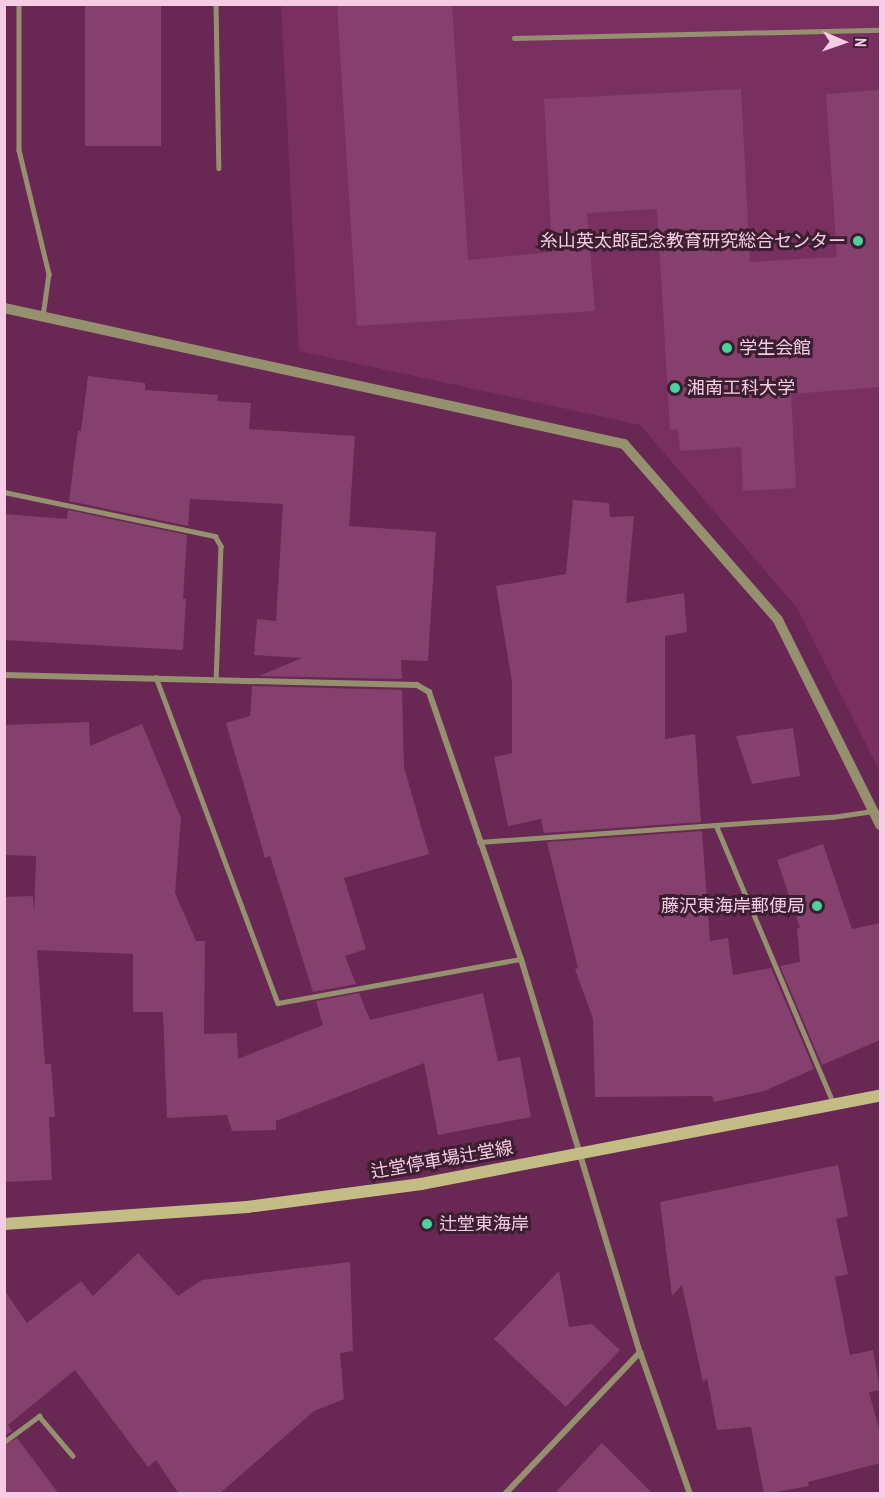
<!DOCTYPE html>
<html>
<head>
<meta charset="utf-8">
<style>
  body { margin:0 }
  #map { position:relative; width:885px; height:1498px; overflow:hidden; background:#692753; font-family:"PT Sans Narrow","Noto Sans JP",sans-serif }
  div>[style] { position:absolute }
  .built>* { inset:0; background:#793061 }
  .building>* { inset:0; background:#85406d; transform-origin:0 0 }
  .service>* { height:4.5px; margin:-2.25px; padding:0 2.25px; transform-origin:2.25px; border-radius:2.25px; background:#95916e }
  .minor>* { height:6px; margin:-3px; padding:0 3px; transform-origin:3px; border-radius:3px; background:#95916e }
  .tertiary>* { height:10px; margin:-5px; padding:0 5px; transform-origin:5px; border-radius:5px; background:#95916e }
  .secondary>* { height:12px; margin:-6px; padding:0 6px; transform-origin:6px; border-radius:6px; background:#c3bc84 }
  .dots>* { width:16px; height:16px; translate:-50% -50%; box-sizing:border-box; border:3px solid #3c1e31; border-radius:50% }
  span { translate:-50% -50%; white-space:nowrap; text-align:center; line-height:1.15; -webkit-text-stroke:6px #3c1e31; paint-order:stroke }
  .poi-label { font-size:18px; color:#f5cce4 }
  .right { translate:-100% -50%; text-align:right }
  .left { translate:0 -50%; text-align:left }
  .street-label { font-size:18px; color:#f5cce4 }
  .frame { position:absolute; inset:0; border:6px solid #f5cce4; pointer-events:none }
  .north { position:absolute; left:813px; top:12px; width:60px; height:60px; -webkit-text-stroke:4px #3c1e31; paint-order:stroke; rotate:92deg; font-size:16px; font-weight:700; line-height:24px; text-align:center; color:#f5cce4 }
  .north::after { content:''; display:block; margin:auto; width:21px; height:27px; background:#f5cce4; clip-path:polygon(50% 0,100% 100%,50% 72%,0 100%) }
</style>
</head>
<body>
<div id="map">
  <div class="built">
    <i style="clip-path:polygon(281px 5px,880px 5px,880px 772px,797px 608px,640px 425px,299px 351px)"></i>
  </div>
  <div class="building">
    <i style="left:85px;top:4px;width:76px;height:142px"></i>
    <i style="clip-path:polygon(337px 4px,452px 4px,468px 260px,552px 252px,544px 99px,741px 89px,750px 262px,837px 257px,826px 94px,880px 90px,880px 387px,791px 394px,796px 488px,743px 491px,741px 447px,680px 451px,678px 429px,670px 430px,657px 209px,587px 213px,595px 311px,357px 326px)"></i>
    <i style="clip-path:polygon(88px 376px,145px 383px,145px 390px,218px 395px,217px 401px,251px 403px,249px 429px,355px 436px,349px 526px,436px 532px,428px 661px,401px 660px,402px 679px,259px 676px,302px 658px,254px 655px,257px 619px,276px 621px,283px 504px,190px 499px,188px 526px,69px 501px,78px 431px,81px 431px)"></i>
    <i style="clip-path:polygon(573px 500px,609px 503px,610px 517px,634px 516px,626px 603px,684px 593px,687px 632px,665px 636px,665px 739px,695px 734px,701px 822px,544px 833px,541px 819px,508px 826px,494px 757px,512px 753px,512px 682px,496px 586px,566px 574px)"></i>
    <i style="clip-path:polygon(68px 510px,187px 535px,183px 599px,186px 599px,183px 650px,4px 640px,4px 514px,67px 519px)"></i>
    <i style="clip-path:polygon(252px 686px,402px 690px,404px 767px,429px 854px,344px 878px,366px 949px,345px 956px,356px 984px,313px 992px,270px 856px,265px 858px,226px 723px,250px 716px)"></i>
    <i style="clip-path:polygon(89px 722px,90px 746px,142px 724px,181px 818px,175px 893px,196px 941px,205px 941px,204px 1034px,237px 1033px,238px 1059px,323px 1025px,316px 1001px,359px 993px,370px 1020px,483px 993px,498px 1061px,520px 1057px,531px 1117px,438px 1135px,424px 1063px,276px 1121px,276px 1130px,232px 1131px,227px 1115px,167px 1118px,163px 1012px,133px 1012px,133px 954px,37px 950px,45px 1064px,51px 1064px,55px 1117px,49px 1117px,52px 1180px,4px 1182px,4px 897px,33px 896px,34px 913px,36px 856px,4px 855px,4px 725px)"></i>
    <i style="clip-path:polygon(793px 728px,800px 776px,752px 784px,736px 736px)"></i>
    <i style="clip-path:polygon(702px 831px,710px 941px,728px 938px,733px 975px,771px 968px,814px 1069px,764px 1091px,714px 1102px,712px 1096px,595px 1097px,593px 1019px,575px 969px,578px 968px,547px 842px)"></i>
    <i style="clip-path:polygon(823px 844px,852px 929px,880px 923px,880px 1040px,822px 1065px,780px 966px,800px 962px,797px 928px,800px 928px,777px 860px)"></i>
    <i style="clip-path:polygon(838px 1165px,848px 1216px,836px 1219px,848px 1274px,835px 1277px,850px 1355px,873px 1350px,880px 1390px,869px 1392px,880px 1433px,880px 1463px,808px 1482px,809px 1486px,764px 1494px,751px 1427px,717px 1430px,707px 1378px,703px 1382px,682px 1285px,672px 1296px,660px 1202px)"></i>
    <i style="clip-path:polygon(138px 1253px,178px 1296px,202px 1280px,350px 1262px,353px 1351px,340px 1353px,344px 1399px,314px 1411px,219px 1494px,179px 1494px,156px 1460px,148px 1467px,75px 1370px,8px 1425px,12px 1431px,4px 1436px,4px 1290px,27px 1323px,81px 1281px,93px 1296px)"></i>
    <i style="clip-path:polygon(559px 1271px,569px 1327px,592px 1324px,620px 1350px,566px 1407px,494px 1339px)"></i>
    <i style="clip-path:polygon(17px 1438px,59px 1494px,4px 1494px,4px 1446px)"></i>
    <i style="clip-path:polygon(602px 1443px,653px 1494px,554px 1494px)"></i>
  </div>
  <div class="service">
    <i style="left:19px;top:4px;width:146px;rotate:90deg"></i>
    <i style="left:19px;top:150px;width:128px;rotate:76.4deg"></i>
    <i style="left:49px;top:274px;width:42px;rotate:98.1deg"></i>
    <i style="left:216px;top:4px;width:164px;rotate:89deg"></i>
    <i style="left:514px;top:38px;width:366px;rotate:-1.3deg"></i>
    <i style="left:4px;top:492px;width:216px;rotate:11.8deg"></i>
    <i style="left:215px;top:536px;width:12px;rotate:59deg"></i>
    <i style="left:221px;top:546px;width:134px;rotate:92.1deg"></i>
    <i style="left:156px;top:677px;width:348px;rotate:69.5deg"></i>
    <i style="left:278px;top:1003px;width:247px;rotate:-10.3deg"></i>
    <i style="left:716px;top:825px;width:304px;rotate:67.1deg"></i>
    <i style="left:479px;top:842px;width:354px;rotate:-4.1deg"></i>
    <i style="left:832px;top:817px;width:41px;rotate:-8.3deg"></i>
    <i style="left:4px;top:1442px;width:44px;rotate:-36.6deg"></i>
    <i style="left:39px;top:1416px;width:52px;rotate:49.6deg"></i>
  </div>
  <div class="minor">
    <i style="left:4px;top:675px;width:413px;rotate:1.4deg"></i>
    <i style="left:417px;top:685px;width:14px;rotate:30deg"></i>
    <i style="left:429px;top:692px;width:282px;rotate:71deg"></i>
    <i style="left:521px;top:959px;width:411px;rotate:73.2deg"></i>
    <i style="left:640px;top:1352px;width:151px;rotate:70.6deg"></i>
    <i style="left:505px;top:1494px;width:196px;rotate:-46.4deg"></i>
  </div>
  <div class="tertiary">
    <i style="left:4px;top:308px;width:635px;rotate:12.37deg"></i>
    <i style="left:624px;top:444px;width:234px;rotate:48.8deg"></i>
    <i style="left:778px;top:620px;width:229px;rotate:63.5deg"></i>
  </div>
  <div class="secondary">
    <i style="left:4px;top:1224px;width:244px;rotate:-4deg"></i>
    <i style="left:247px;top:1207px;width:176px;rotate:-7.5deg"></i>
    <i style="left:421px;top:1184px;width:467px;rotate:-10.9deg"></i>
  </div>
  <div class="dots">
    <i style="left:858px;top:241px;background:#4ad49c"></i>
    <i style="left:727px;top:348px;background:#4ad49c"></i>
    <i style="left:675px;top:388px;background:#4ad49c"></i>
    <i style="left:817px;top:906px;background:#4ad49c"></i>
    <i style="left:427px;top:1224px;background:#4ad49c"></i>
  </div>
  <div class="poi-label">
    <span class="right" style="left:846px;top:241px">糸山英太郎記念教育研究総合センター</span>
    <span class="left" style="left:739px;top:348px">学生会館</span>
    <span class="left" style="left:687px;top:388px">湘南工科大学</span>
    <span class="right" style="left:805px;top:906px">藤沢東海岸郵便局</span>
    <span class="left" style="left:439px;top:1224px">辻堂東海岸</span>
  </div>
  <div class="street-label">
    <span style="left:442px;top:1160px;rotate:-10deg">辻堂停車場辻堂線</span>
  </div>
  <div class="frame"></div>
  <div class="north">N</div>
</div>
</body>
</html>
